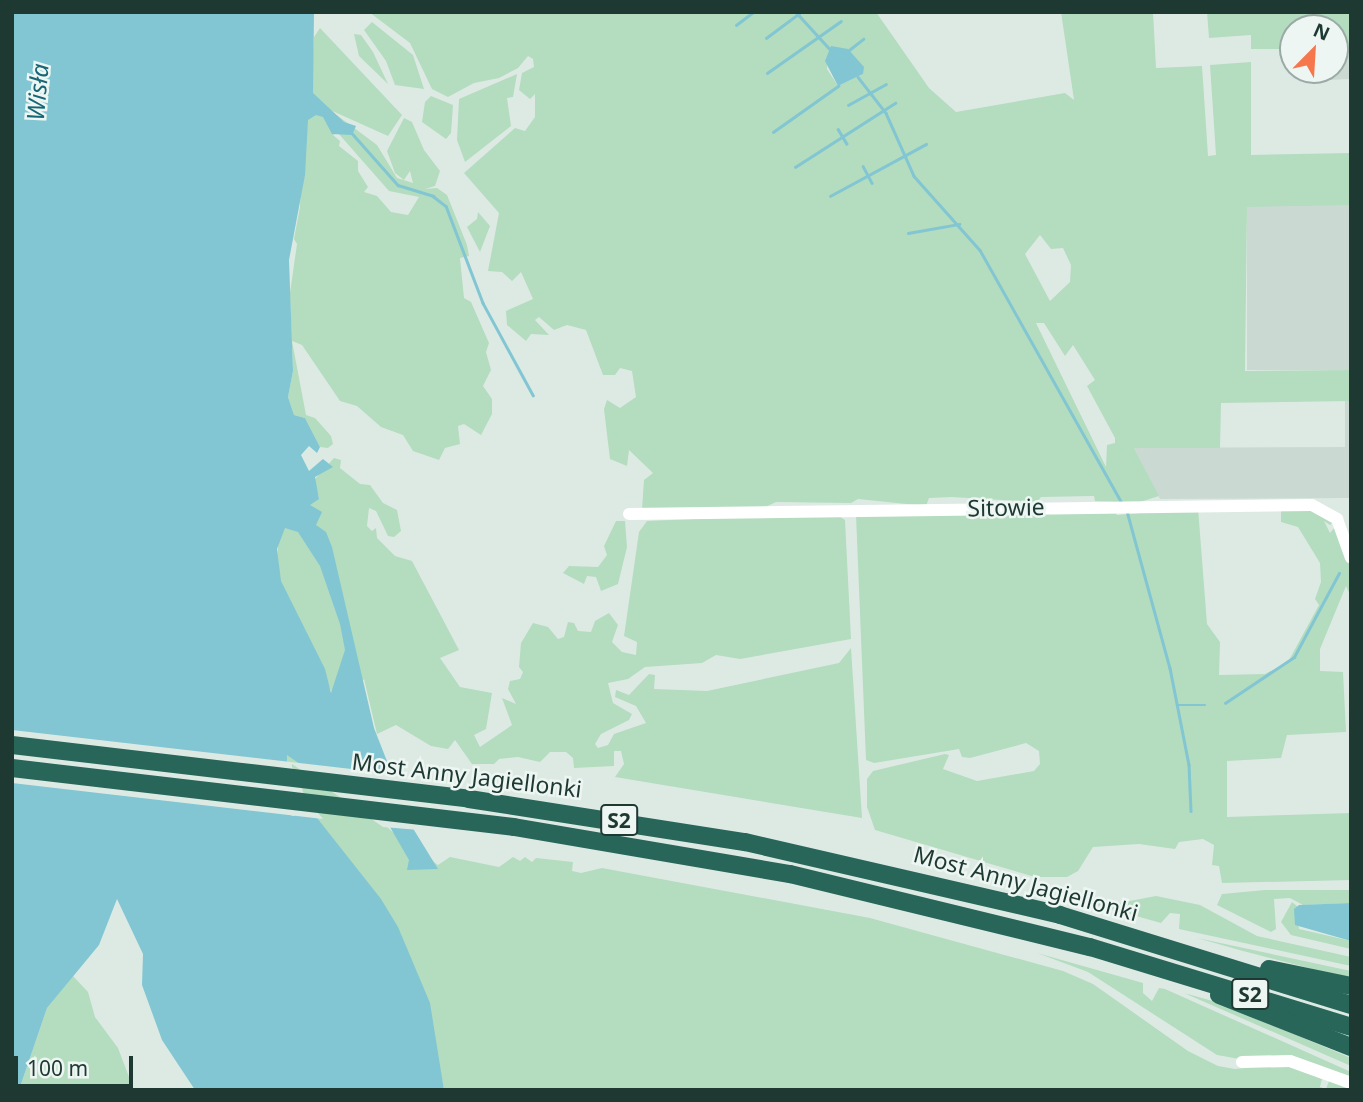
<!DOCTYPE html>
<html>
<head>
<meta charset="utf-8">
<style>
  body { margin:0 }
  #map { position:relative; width:1363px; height:1102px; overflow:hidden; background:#ddeae4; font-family:"Noto Sans",sans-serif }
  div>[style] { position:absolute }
  .built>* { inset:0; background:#cbd9d3; transform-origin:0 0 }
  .green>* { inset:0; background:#b4dcbf }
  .water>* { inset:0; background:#81c6d2 }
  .pier>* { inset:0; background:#ddeae4 }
  .stream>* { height:2.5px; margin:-1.25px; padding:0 1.25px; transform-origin:1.25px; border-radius:1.25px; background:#81c6d2 }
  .minor>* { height:12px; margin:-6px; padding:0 6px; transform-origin:6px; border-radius:6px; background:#fff }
  .highway>* { height:18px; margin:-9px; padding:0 9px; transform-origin:9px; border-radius:9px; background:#29665a }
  span { translate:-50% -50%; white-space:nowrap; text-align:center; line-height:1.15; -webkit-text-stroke:5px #edf6f2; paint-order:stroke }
  .shield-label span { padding:2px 5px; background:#edf6f2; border:2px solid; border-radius:5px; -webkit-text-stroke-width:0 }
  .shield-label { font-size:21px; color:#1e3932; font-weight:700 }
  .street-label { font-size:23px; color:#1e3932 }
  .water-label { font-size:24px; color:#176676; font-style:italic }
  .frame { position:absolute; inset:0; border:14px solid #1e3932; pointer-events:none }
  .north { position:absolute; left:1279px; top:14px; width:70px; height:70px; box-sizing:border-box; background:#edf6f2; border:2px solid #9aaaa5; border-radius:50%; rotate:24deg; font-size:19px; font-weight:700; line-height:28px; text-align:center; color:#1e3932 }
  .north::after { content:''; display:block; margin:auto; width:24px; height:32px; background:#f7774d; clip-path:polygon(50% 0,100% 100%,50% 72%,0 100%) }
  .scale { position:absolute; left:14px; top:1056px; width:119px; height:32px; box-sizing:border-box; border:4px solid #1e3932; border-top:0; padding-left:9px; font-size:21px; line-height:24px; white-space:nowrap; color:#1e3932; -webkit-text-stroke:5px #edf6f2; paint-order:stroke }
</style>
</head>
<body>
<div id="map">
  <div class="built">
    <i style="clip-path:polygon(1351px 48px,1351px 79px,1304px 81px,1304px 70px,1335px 70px,1335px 49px)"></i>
    <i style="left:1351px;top:205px;width:165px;height:104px;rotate:90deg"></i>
    <i style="clip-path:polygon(1345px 401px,1351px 401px,1351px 498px,1160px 499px,1134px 448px,1345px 447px)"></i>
  </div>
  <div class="green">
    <i style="clip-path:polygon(evenodd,369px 12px,876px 12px,929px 88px,956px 112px,1065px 93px,1074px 100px,1061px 12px,1153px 12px,1156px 68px,1202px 66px,1208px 156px,1216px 155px,1210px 65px,1251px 62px,1251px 155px,1351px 153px,1351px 205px,1247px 207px,1245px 371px,1351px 370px,1351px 401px,1221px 403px,1220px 448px,1134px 448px,1159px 496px,1137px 503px,1095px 501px,1094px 496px,1041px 497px,1037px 502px,952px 497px,929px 498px,926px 506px,858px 499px,851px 503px,776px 502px,763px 508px,642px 509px,644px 480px,653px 473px,629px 450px,627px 466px,610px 459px,604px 409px,607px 400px,620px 408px,636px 397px,632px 371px,620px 368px,615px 375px,603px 375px,586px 330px,567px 325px,554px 330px,539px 317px,535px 320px,549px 335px,531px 334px,526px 341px,507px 325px,506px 311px,533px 299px,521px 272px,512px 281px,502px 272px,488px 271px,499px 213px,464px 173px,515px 128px,525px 131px,535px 117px,535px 94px,530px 99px,519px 90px,522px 73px,534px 67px,533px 59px,528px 56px,518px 68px,499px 78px,474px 83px,448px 97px,432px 89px,410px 43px,369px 12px,828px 58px,863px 74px,838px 86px,827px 69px,828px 58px,369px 12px,1040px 235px,1051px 249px,1063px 248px,1071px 265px,1070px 282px,1050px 301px,1025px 254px,1040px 235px,369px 12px,1036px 323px,1044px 323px,1065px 356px,1073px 345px,1095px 380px,1087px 386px,1115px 438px,1115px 443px,1107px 445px,1106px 467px,1036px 323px)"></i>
    <i style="clip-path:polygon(1207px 12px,1351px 12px,1351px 48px,1335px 49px,1335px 28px,1293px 28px,1293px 49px,1251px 49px,1251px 35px,1209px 38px)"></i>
    <i style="clip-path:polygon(372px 22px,413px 55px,424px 89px,395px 85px,386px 61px,364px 30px)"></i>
    <i style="clip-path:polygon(evenodd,320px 28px,402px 115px,388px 136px,330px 110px,377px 145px,397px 178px,413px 183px,410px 171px,404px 180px,395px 173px,387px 151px,404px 118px,412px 122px,424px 150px,440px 171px,435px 186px,425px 189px,437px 188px,447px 195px,467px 245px,469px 256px,460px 258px,464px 298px,471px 302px,489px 343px,486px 352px,491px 370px,483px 386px,492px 399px,492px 414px,481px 435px,464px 424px,458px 426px,460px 444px,445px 448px,439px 460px,413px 451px,403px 435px,381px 427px,357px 406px,340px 401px,302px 345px,292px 341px,306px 415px,315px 418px,331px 436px,333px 444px,328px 448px,320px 447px,305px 418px,294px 415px,288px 397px,293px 371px,290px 293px,297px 244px,294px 239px,300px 207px,303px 118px,311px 87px,314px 37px,320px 28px,338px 133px,389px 191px,419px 197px,408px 215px,391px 212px,377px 196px,364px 192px,368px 187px,358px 171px,358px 161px,339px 146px,340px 141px,333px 135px,338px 133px)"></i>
    <i style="clip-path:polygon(354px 34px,361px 35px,373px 52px,388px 84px,359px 56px)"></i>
    <i style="clip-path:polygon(517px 74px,513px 97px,507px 98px,511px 126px,465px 162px,457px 140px,459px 99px)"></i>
    <i style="clip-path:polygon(431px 96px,453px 105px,451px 133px,446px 139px,422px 122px,425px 102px)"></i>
    <i style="clip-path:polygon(478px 212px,490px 226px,480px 252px,467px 227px,477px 219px)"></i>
    <i style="clip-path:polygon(334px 458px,341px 460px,340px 468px,360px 484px,370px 485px,383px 503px,397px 510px,401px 531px,394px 537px,388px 536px,376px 511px,369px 508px,367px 526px,372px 531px,376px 528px,377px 538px,395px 556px,412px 561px,459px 650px,440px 658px,460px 687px,492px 693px,486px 729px,474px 735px,480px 747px,512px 725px,502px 698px,516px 704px,508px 689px,510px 681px,520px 679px,523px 672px,519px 667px,521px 643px,533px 623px,548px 627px,558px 639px,564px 637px,568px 622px,574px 623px,578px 631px,591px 632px,595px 621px,609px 613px,618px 625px,612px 642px,622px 652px,636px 655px,637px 642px,624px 636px,639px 532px,647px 521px,834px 513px,845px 520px,851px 639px,740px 659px,716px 655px,702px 663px,645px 667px,628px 679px,608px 683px,613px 703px,632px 714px,629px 720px,601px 734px,595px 744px,598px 748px,608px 745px,614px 734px,646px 723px,636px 706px,615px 697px,616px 690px,629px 695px,649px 674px,655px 675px,654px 689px,707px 691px,839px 663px,851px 648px,862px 818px,615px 777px,624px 764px,621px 751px,614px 751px,614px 766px,574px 768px,573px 758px,566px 752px,550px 752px,540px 762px,518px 757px,499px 759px,494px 764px,472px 764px,455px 740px,448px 749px,431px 746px,396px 725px,377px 734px,364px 679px,341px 710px,275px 581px,280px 524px,319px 498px,314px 480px)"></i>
    <i style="clip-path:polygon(1198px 508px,1207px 624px,1220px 642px,1219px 675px,1265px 674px,1288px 662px,1319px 605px,1315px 599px,1321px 582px,1320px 563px,1298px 527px,1281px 522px,1281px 508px,1310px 509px,1333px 522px,1330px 525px,1324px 521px,1330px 533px,1336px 526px,1351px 568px,1351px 597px,1346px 586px,1320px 649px,1320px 671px,1343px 672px,1346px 732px,1287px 735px,1281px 758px,1227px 761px,1227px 817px,1351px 813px,1351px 880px,1222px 883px,1219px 866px,1212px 865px,1214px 845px,1203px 839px,1179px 842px,1175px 849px,1139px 844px,1093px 847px,1078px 871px,1067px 877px,1035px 877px,875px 830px,867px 807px,867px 779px,873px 771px,945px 754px,949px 755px,943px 769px,977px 781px,1034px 771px,1040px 764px,1039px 751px,1026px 743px,970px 758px,962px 757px,959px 749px,874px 763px,866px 760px,856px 515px,1114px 510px,1117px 515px)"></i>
    <i style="clip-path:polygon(616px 521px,625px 521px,627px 547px,618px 584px,601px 591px,596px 577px,587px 576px,584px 584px,563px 573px,569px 566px,598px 567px,607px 555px,604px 546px)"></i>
    <i style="clip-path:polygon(190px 713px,263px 714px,396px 835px,438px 865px,450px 857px,499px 867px,513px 857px,520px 861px,525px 857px,532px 862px,536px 858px,573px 862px,572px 871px,581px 873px,602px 868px,870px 918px,1063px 971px,1093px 984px,1188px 1051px,1218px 1066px,1235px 1069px,1283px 1064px,1322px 1079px,1320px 1087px,1326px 1089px,1329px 1081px,1351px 1090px,444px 1090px,432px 1028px,306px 804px,299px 776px,289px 763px)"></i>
    <i style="clip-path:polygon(1265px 890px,1351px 890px,1351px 903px,1303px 905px,1290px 898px,1274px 899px,1276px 929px,1271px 932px,1217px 905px,1222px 894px)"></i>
    <i style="clip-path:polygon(1156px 896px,1200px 905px,1257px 936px,1351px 957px,1351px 966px,1179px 929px,1180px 914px,1170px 913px,1161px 923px,1068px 897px,1119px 903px)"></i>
    <i style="clip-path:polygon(1292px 902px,1297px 906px,1299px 929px,1351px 941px,1351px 949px,1291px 935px,1281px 922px)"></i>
    <i style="clip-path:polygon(1197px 938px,1351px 971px,1351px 979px,1243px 951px)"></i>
    <i style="clip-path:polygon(1037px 953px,1143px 983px,1143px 993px,1152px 1001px,1159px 988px,1165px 989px,1351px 1072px,1351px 1079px,1217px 1055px,1088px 972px)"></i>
    <i style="clip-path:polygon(73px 976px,88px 992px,95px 1017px,118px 1048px,134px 1090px,19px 1090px,47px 1008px)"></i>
    <i style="clip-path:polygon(1184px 993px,1220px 1003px,1351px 1058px,1351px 1066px)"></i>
  </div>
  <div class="water">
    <i style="clip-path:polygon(evenodd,12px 12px,314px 12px,313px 93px,344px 122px,356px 126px,352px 135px,332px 134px,323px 117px,316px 115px,308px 120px,305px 175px,289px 260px,293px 371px,288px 397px,294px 415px,305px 418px,320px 447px,317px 453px,309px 446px,301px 455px,309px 471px,323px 459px,333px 467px,315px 477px,319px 499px,310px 505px,322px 512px,316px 525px,326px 532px,332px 547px,374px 728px,414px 830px,438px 869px,407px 870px,409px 860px,390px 827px,287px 755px,286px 814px,294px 816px,306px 804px,381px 899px,398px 927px,430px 1003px,444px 1090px,195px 1090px,162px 1040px,142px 985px,143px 954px,117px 899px,99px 945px,47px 1008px,19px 1090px,12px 1090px,12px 12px,285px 528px,298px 532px,320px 566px,340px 624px,345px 650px,331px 693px,325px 669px,281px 581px,277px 549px,285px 528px)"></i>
    <i style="clip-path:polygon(831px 46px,848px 49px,864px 67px,863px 74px,838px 86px,825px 61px)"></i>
    <i style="clip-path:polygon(1351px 903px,1351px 941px,1295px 925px,1294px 909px,1299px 905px)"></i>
  </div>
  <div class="pier">
    <i style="clip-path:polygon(12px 730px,395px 774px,419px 830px,383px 827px,292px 764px,289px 812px,309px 802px,323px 819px,12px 783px)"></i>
  </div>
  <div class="stream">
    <i style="left:796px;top:12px;width:49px;rotate:47.5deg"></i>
    <i style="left:736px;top:25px;width:21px;rotate:-37deg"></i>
    <i style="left:766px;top:38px;width:44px;rotate:-36.6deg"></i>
    <i style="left:849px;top:50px;width:18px;rotate:-38deg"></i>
    <i style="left:767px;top:73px;width:90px;rotate:-35.1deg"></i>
    <i style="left:858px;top:77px;width:46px;rotate:52.1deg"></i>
    <i style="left:886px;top:113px;width:69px;rotate:66deg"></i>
    <i style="left:914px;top:176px;width:99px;rotate:48.3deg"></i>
    <i style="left:980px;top:250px;width:288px;rotate:60.7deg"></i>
    <i style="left:848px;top:105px;width:43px;rotate:-28.9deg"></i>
    <i style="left:838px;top:129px;width:17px;rotate:59deg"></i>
    <i style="left:351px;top:132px;width:71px;rotate:48.4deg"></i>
    <i style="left:398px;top:185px;width:37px;rotate:17deg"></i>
    <i style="left:433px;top:196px;width:16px;rotate:38deg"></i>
    <i style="left:446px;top:206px;width:104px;rotate:69.1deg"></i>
    <i style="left:483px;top:303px;width:105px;rotate:61.5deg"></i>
    <i style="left:773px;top:132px;width:80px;rotate:-35.3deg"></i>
    <i style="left:863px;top:166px;width:19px;rotate:62deg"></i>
    <i style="left:795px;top:167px;width:119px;rotate:-32.6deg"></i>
    <i style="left:830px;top:196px;width:109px;rotate:-28.4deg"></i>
    <i style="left:908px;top:233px;width:52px;rotate:-10deg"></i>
    <i style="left:1127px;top:511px;width:163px;rotate:74.7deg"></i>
    <i style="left:1170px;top:668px;width:99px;rotate:78.9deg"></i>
    <i style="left:1189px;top:765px;width:46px;rotate:87.5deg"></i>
    <i style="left:1225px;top:703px;width:83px;rotate:-33.7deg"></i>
    <i style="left:1294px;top:657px;width:95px;rotate:-61.8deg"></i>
    <i style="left:1177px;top:705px;width:28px"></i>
  </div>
  <div class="minor">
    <i style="left:629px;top:514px;width:683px;rotate:-0.75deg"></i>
    <i style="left:1312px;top:505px;width:29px;rotate:29deg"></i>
    <i style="left:1337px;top:519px;width:41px;rotate:70.3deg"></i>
    <i style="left:1242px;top:1062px;width:48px;rotate:-1.2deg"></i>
    <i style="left:1290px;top:1061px;width:65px;rotate:19.8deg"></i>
  </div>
  <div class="highway">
    <i style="left:12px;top:745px;width:460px;rotate:6.7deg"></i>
    <i style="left:469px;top:799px;width:279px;rotate:8.9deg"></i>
    <i style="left:745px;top:842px;width:323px;rotate:13deg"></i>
    <i style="left:1060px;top:915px;width:305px;rotate:17.2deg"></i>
    <i style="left:12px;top:768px;width:505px;rotate:6.7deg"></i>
    <i style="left:514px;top:827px;width:280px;rotate:9.7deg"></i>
    <i style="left:790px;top:874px;width:309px;rotate:13.7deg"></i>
    <i style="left:1090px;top:947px;width:273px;rotate:17deg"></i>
    <i style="left:1269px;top:969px;width:84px;rotate:11.7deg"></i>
    <i style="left:1219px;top:995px;width:142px;rotate:21.5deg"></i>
  </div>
  <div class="shield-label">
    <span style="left:619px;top:820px">S2</span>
    <span style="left:1250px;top:994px">S2</span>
  </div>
  <div class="street-label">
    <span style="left:1006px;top:507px;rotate:-1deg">Sitowie</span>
    <span style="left:467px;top:775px;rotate:7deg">Most Anny Jagiellonki</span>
    <span style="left:1026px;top:883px;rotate:15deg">Most Anny Jagiellonki</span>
  </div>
  <div class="water-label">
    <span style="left:37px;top:92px;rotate:-85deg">Wisła</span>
  </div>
  <div class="frame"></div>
  <div class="north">N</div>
  <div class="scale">100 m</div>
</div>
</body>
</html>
